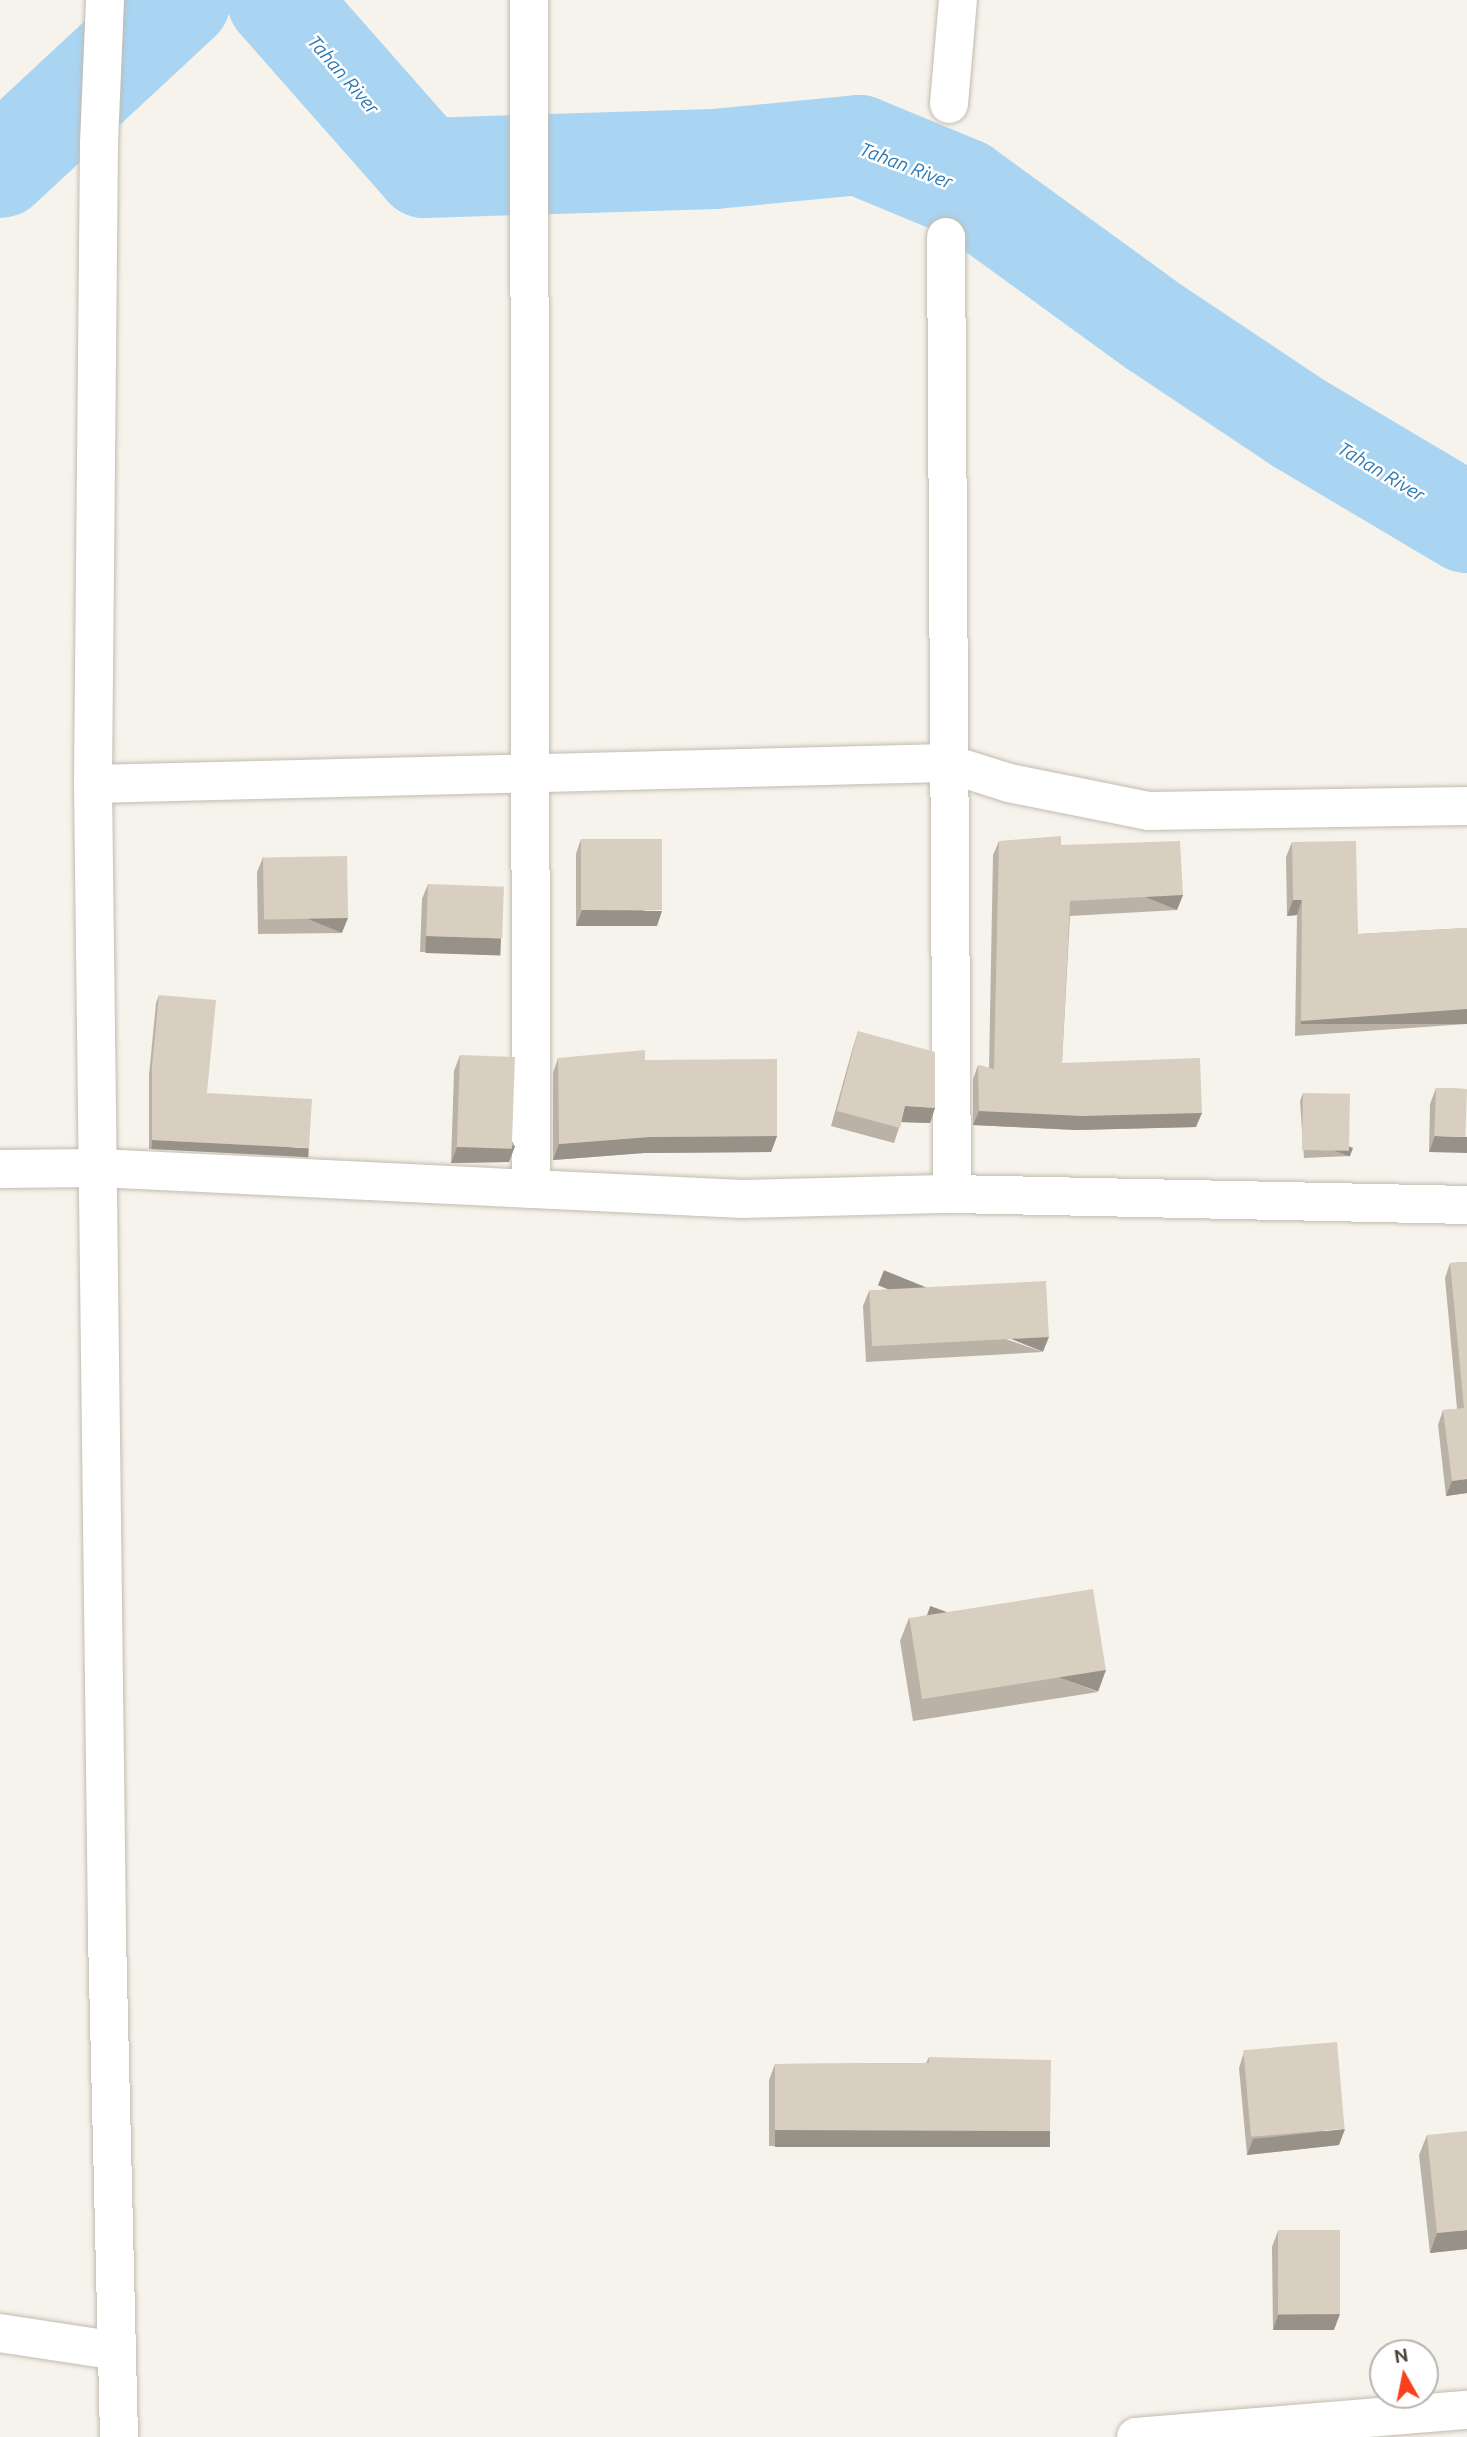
<!DOCTYPE html>
<html>
<head>
<meta charset="utf-8">
<style>
  body { margin:0 }
  #map { position:relative; width:1467px; height:2437px; overflow:hidden; background:#f6f3ec; font-family:Ubuntu,sans-serif }
  div>[style] { position:absolute }
  .river>* { height:100px; margin:-50px; padding:0 50px; transform-origin:50px; border-radius:50px; background:#a9d4f2 }
  .roads { filter:drop-shadow(0 0 2px #c2bbae) drop-shadow(0 0 2px #c2bbae) }
  .minor>* { height:38px; margin:-19px; padding:0 19px; transform-origin:19px; border-radius:19px; background:#fff }
  .wall>* { inset:0; background:#bab2a6 }
  .shaded-wall>* { inset:0; background:#979187; transform-origin:0 0 }
  .building>* { inset:0; background:#d8cfc1; transform-origin:0 0 }
  span { translate:-50% -50%; white-space:nowrap; text-align:center; line-height:1.15; -webkit-text-stroke:5px #fff; paint-order:stroke }
  .water-label { font-size:19px; color:#2e7ab2; font-style:italic }
  .north { position:absolute; left:1369px; top:2339px; width:70px; height:70px; box-sizing:border-box; background:#fff; border:2px solid #b7b4b0; border-radius:50%; rotate:351deg; font-size:19px; font-weight:700; line-height:28px; text-align:center; color:#4b4439 }
  .north::after { content:''; display:block; margin:auto; width:24px; height:32px; background:#fc3f1d; clip-path:polygon(50% 0,100% 100%,50% 72%,0 100%) }
</style>
</head>
<body>
<div id="map">
  <div class="river">
    <i style="left:277px;top:0;width:224px;rotate:48.6deg"></i>
    <i style="left:425px;top:168px;width:289px;rotate:-1.8deg"></i>
    <i style="left:714px;top:159px;width:146px;rotate:-5.5deg"></i>
    <i style="left:859px;top:145px;width:113px;rotate:22.5deg"></i>
    <i style="left:963px;top:188px;width:238px;rotate:36deg"></i>
    <i style="left:1156px;top:328px;width:173px;rotate:33.7deg"></i>
    <i style="left:1300px;top:424px;width:194px;rotate:30.7deg"></i>
    <i style="left:0;top:168px;width:247px;rotate:-42.9deg"></i>
  </div>
  <div class="roads">
    <div class="minor">
      <i style="left:105px;top:0;width:145px;rotate:92.4deg"></i>
      <i style="left:99px;top:145px;width:639px;rotate:90.54deg"></i>
      <i style="left:93px;top:784px;width:1152px;rotate:89.3deg"></i>
      <i style="left:107px;top:1936px;width:501px;rotate:88.63deg"></i>
      <i style="left:529px;top:0;width:1189px;rotate:89.9deg"></i>
      <i style="left:949px;top:104px;width:104px;rotate:-85.1deg"></i>
      <i style="left:946px;top:237px;width:957px;rotate:89.64deg"></i>
      <i style="left:93px;top:784px;width:853px;rotate:-1.41deg"></i>
      <i style="left:946px;top:763px;width:66px;rotate:17.6deg"></i>
      <i style="left:1009px;top:783px;width:143px;rotate:11.3deg"></i>
      <i style="left:1149px;top:811px;width:318px;rotate:-0.9deg"></i>
      <i style="left:0;top:1169px;width:98px;rotate:-0.6deg"></i>
      <i style="left:98px;top:1168px;width:645px;rotate:2.76deg"></i>
      <i style="left:742px;top:1199px;width:210px;rotate:-1.4deg"></i>
      <i style="left:952px;top:1194px;width:515px;rotate:1.22deg"></i>
      <i style="left:0;top:2333px;width:118px;rotate:8.7deg"></i>
      <i style="left:1136px;top:2437px;width:332px;rotate:-4.7deg"></i>
    </div>
  </div>
  <div class="wall">
    <i style="clip-path:polygon(581px 839px,657px 926px,576px 926px,576px 854px)"></i>
    <i style="clip-path:polygon(999px 841px,1061px 845px,1183px 895px,1177px 910px,1070px 916px,1062px 1063px,1196px 1127px,1077px 1130px,973px 1125px,973px 1079px,978px 1065px,989px 1068px,993px 855px)"></i>
    <i style="clip-path:polygon(1292px 842px,1358px 934px,1467px 928px,1467px 1024px,1295px 1036px,1297px 915px,1287px 916px,1286px 857px)"></i>
    <i style="clip-path:polygon(263px 857px,342px 933px,258px 934px,257px 872px)"></i>
    <i style="clip-path:polygon(428px 884px,501px 939px,495px 955px,420px 952px,422px 899px)"></i>
    <i style="clip-path:polygon(159px 995px,207px 1093px,306px 1156px,149px 1149px,149px 1075px,156px 1003px)"></i>
    <i style="clip-path:polygon(858px 1031px,935px 1108px,930px 1123px,901px 1122px,894px 1143px,831px 1126px,853px 1047px)"></i>
    <i style="clip-path:polygon(460px 1055px,515px 1146px,509px 1162px,451px 1163px,454px 1071px)"></i>
    <i style="clip-path:polygon(558px 1058px,645px 1060px,777px 1136px,771px 1152px,644px 1153px,553px 1160px,553px 1073px)"></i>
    <i style="clip-path:polygon(1436px 1088px,1467px 1089px,1429px 1152px,1430px 1104px)"></i>
    <i style="clip-path:polygon(1303px 1093px,1350px 1156px,1304px 1158px,1300px 1101px)"></i>
    <i style="clip-path:polygon(1467px 1262px,1467px 1493px,1446px 1496px,1438px 1425px,1443px 1410px,1457px 1409px,1445px 1278px,1450px 1263px)"></i>
    <i style="clip-path:polygon(869px 1291px,1043px 1352px,866px 1362px,863px 1306px)"></i>
    <i style="clip-path:polygon(909px 1618px,1098px 1692px,913px 1721px,900px 1641px)"></i>
    <i style="clip-path:polygon(1244px 2052px,1339px 2145px,1247px 2155px,1239px 2068px)"></i>
    <i style="clip-path:polygon(929px 2057px,1050px 2131px,1044px 2147px,769px 2146px,769px 2080px,775px 2064px,926px 2063px)"></i>
    <i style="clip-path:polygon(1427px 2135px,1467px 2249px,1430px 2253px,1419px 2155px)"></i>
    <i style="clip-path:polygon(1278px 2231px,1334px 2330px,1273px 2330px,1272px 2247px)"></i>
  </div>
  <div class="shaded-wall">
    <i style="left:1183px;top:895px;width:16px;height:113px;rotate:112deg"></i>
    <i style="clip-path:polygon(1293px 900px,1302px 900px,1297px 915px,1287px 916px)"></i>
    <i style="clip-path:polygon(582px 910px,662px 911px,657px 926px,576px 926px)"></i>
    <i style="left:348px;top:918px;width:16px;height:84px;rotate:112deg"></i>
    <i style="left:426px;top:936px;width:75px;height:17px;rotate:2deg"></i>
    <i style="left:1467px;top:1009px;width:15px;height:166px;rotate:90deg"></i>
    <i style="clip-path:polygon(905px 1106px,935px 1108px,930px 1123px,900px 1122px)"></i>
    <i style="clip-path:polygon(979px 1111px,1202px 1113px,1196px 1127px,1077px 1130px,973px 1125px)"></i>
    <i style="clip-path:polygon(777px 1136px,771px 1152px,644px 1153px,553px 1160px,559px 1144px,649px 1137px)"></i>
    <i style="clip-path:polygon(1435px 1136px,1467px 1137px,1467px 1153px,1429px 1152px)"></i>
    <i style="left:152px;top:1140px;width:157px;height:9px;rotate:3deg"></i>
    <i style="clip-path:polygon(515px 1146px,509px 1162px,451px 1163px,457px 1147px)"></i>
    <i style="left:1353px;top:1148px;width:9px;height:46px;rotate:111deg"></i>
    <i style="left:1049px;top:1337px;width:16px;height:178px;rotate:112deg"></i>
    <i style="clip-path:polygon(1467px 1479px,1467px 1493px,1446px 1496px,1452px 1481px)"></i>
    <i style="left:1106px;top:1670px;width:23px;height:187px;rotate:110deg"></i>
    <i style="clip-path:polygon(1345px 2129px,1339px 2145px,1247px 2155px,1253px 2139px)"></i>
    <i style="left:775px;top:2130px;width:275px;height:17px"></i>
    <i style="clip-path:polygon(1467px 2230px,1467px 2249px,1430px 2253px,1437px 2233px)"></i>
    <i style="clip-path:polygon(1340px 2314px,1334px 2330px,1273px 2330px,1278px 2315px)"></i>
  </div>
  <div class="building">
    <i style="clip-path:polygon(1061px 836px,1061px 845px,1180px 841px,1183px 895px,1070px 901px,1062px 1063px,1200px 1058px,1202px 1113px,1082px 1116px,979px 1111px,978px 1065px,994px 1069px,999px 841px)"></i>
    <i style="left:581px;top:839px;width:81px;height:71px"></i>
    <i style="clip-path:polygon(1356px 841px,1358px 934px,1467px 928px,1467px 1009px,1301px 1021px,1302px 900px,1293px 900px,1292px 842px)"></i>
    <i style="left:347px;top:856px;width:62px;height:84px;rotate:89deg"></i>
    <i style="left:428px;top:884px;width:76px;height:52px;rotate:2deg"></i>
    <i style="clip-path:polygon(159px 995px,216px 1000px,207px 1093px,312px 1099px,309px 1148px,152px 1140px,152px 1067px)"></i>
    <i style="clip-path:polygon(858px 1031px,935px 1052px,935px 1108px,905px 1106px,900px 1128px,837px 1111px)"></i>
    <i style="clip-path:polygon(645px 1050px,645px 1060px,777px 1059px,777px 1136px,649px 1137px,559px 1144px,558px 1058px)"></i>
    <i style="left:460px;top:1055px;width:55px;height:92px;rotate:2deg"></i>
    <i style="left:1436px;top:1088px;width:31px;height:48px;rotate:2deg"></i>
    <i style="left:1303px;top:1093px;width:47px;height:57px;rotate:1deg"></i>
    <i style="clip-path:polygon(1467px 1262px,1467px 1479px,1452px 1481px,1443px 1410px,1464px 1408px,1450px 1263px)"></i>
    <i style="left:1046px;top:1281px;width:56px;height:177px;rotate:87deg"></i>
    <i style="left:1093px;top:1589px;width:82px;height:186px;rotate:81deg"></i>
    <i style="left:1337px;top:2042px;width:87px;height:94px;rotate:85deg"></i>
    <i style="clip-path:polygon(929px 2057px,1051px 2060px,1050px 2131px,775px 2130px,775px 2064px,929px 2063px)"></i>
    <i style="clip-path:polygon(1467px 2131px,1467px 2230px,1437px 2233px,1427px 2135px)"></i>
    <i style="left:1340px;top:2230px;width:84px;height:62px;rotate:90deg"></i>
  </div>
  <div class="water-label">
    <span style="left:343px;top:75px;rotate:49deg">Tahan River</span>
    <span style="left:906px;top:166px;rotate:21deg">Tahan River</span>
    <span style="left:1381px;top:472px;rotate:31deg">Tahan River</span>
  </div>
  <div class="north">N</div>
</div>
</body>
</html>
